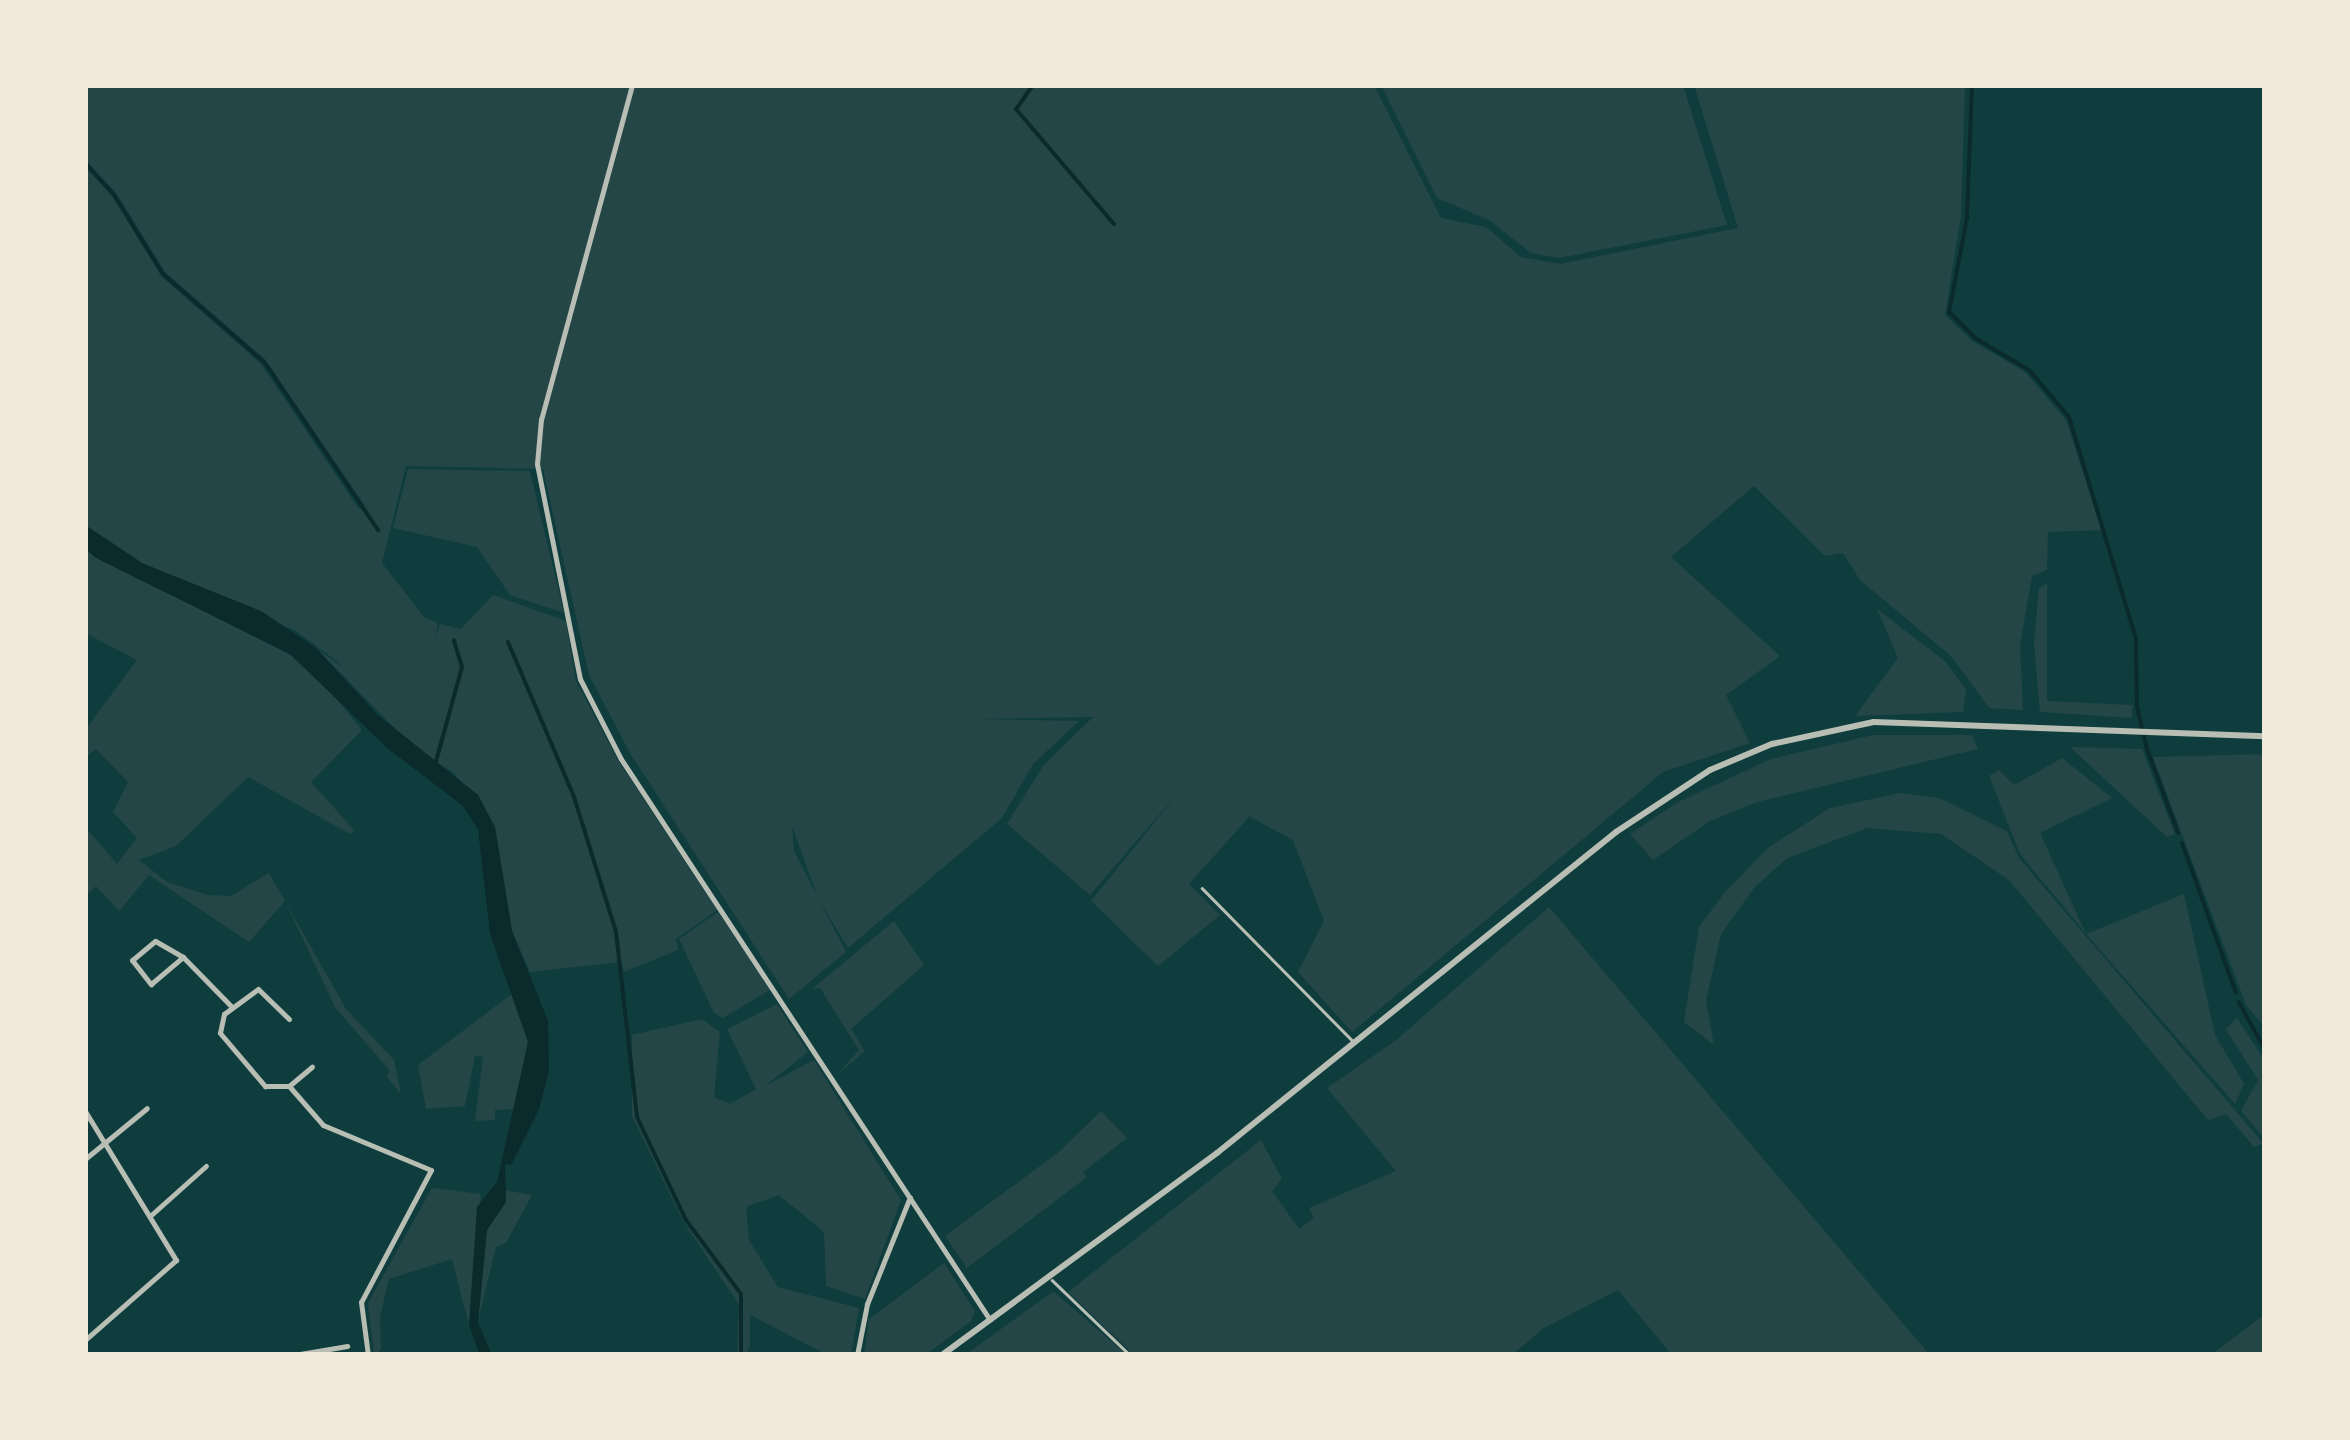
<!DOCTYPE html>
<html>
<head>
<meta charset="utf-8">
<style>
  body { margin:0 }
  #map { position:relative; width:2350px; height:1440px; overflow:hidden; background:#0f3d3e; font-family:Helvetica,sans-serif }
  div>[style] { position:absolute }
  .green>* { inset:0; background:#244646 }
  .water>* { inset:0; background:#0a2a2b }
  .stream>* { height:4px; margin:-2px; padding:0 2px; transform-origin:2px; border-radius:2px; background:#0a2a2b }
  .service>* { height:2.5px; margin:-1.25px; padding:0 1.25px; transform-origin:1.25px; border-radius:1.25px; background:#b8beb3 }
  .minor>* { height:5px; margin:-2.5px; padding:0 2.5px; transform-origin:2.5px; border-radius:2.5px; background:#b8beb3 }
  .tertiary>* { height:6px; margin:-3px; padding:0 3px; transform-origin:3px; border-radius:3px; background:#b8beb3 }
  span { translate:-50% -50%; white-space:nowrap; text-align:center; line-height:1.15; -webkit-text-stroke:8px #f1e9da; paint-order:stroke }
  .frame { position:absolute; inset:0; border:88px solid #f1e9da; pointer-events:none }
</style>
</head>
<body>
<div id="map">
  <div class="green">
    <i style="clip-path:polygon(85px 85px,1374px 85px,1441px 218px,1486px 227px,1521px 257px,1560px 264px,1738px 228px,1694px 85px,1965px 85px,1961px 216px,1945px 315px,1972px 341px,2025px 372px,2066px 420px,2102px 530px,2048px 532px,2047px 570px,2032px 576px,2020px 645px,2023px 710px,1989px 708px,1952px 657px,1860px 580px,1843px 553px,1825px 556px,1754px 486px,1671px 557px,1780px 656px,1726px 695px,1750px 743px,1663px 772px,1352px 1032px,1298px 972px,1324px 921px,1293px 840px,1243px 813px,1249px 817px,1189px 884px,1220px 915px,1158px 966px,1091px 901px,1178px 793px,1090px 895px,1007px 824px,1043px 766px,1093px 717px,978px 719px,1079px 721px,1033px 764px,1002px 818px,848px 948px,818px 898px,792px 826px,794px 851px,846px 952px,789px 999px,630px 753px,589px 675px,543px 469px,406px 466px,382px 563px,425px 618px,438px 623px,435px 640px,440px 624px,461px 629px,493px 595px,566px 621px,576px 681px,619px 762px,717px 910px,676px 939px,678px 950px,624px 972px,621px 962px,530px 972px,512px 931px,495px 827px,454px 773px,414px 748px,315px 647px,342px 667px,338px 662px,296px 631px,142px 563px,85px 525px,85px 167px,113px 197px,161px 276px,261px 364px,359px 509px,365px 506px,265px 359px,165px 272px,117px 194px,85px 159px)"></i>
    <i style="clip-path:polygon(1381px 85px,1683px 85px,1727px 225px,1559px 258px,1531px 253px,1489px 220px,1437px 198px)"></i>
    <i style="clip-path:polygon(408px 469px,530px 471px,564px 613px,510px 595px,477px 547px,393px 528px)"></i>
    <i style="clip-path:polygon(85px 549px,290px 655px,326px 686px,362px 730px,311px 782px,354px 830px,350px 834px,248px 777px,176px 846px,139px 860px,167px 882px,208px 895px,231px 896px,269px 873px,346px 1009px,394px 1060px,401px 1094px,386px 1076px,390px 1071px,335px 1007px,285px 901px,249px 942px,149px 875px,119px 911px,96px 886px,85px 897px,85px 827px,117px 864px,137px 838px,113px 812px,128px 782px,96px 749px,85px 758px,85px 730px,137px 660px,85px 633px)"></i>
    <i style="clip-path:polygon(2047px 584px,2047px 701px,2132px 705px,2132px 718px,2040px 712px,2034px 643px,2039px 588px)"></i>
    <i style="clip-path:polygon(1877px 609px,1946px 662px,1966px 690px,1963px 712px,1855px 716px,1898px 658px)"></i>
    <i style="clip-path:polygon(1873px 735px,1972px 735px,1978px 749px,1757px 802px,1710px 821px,1653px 860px,1630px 834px,1678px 802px,1771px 759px)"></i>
    <i style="clip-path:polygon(2070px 747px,2142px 749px,2175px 834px,2167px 837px)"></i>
    <i style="clip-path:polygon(2265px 754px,2265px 1028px,2246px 1005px,2153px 757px)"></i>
    <i style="clip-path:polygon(2062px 758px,2112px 798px,2040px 833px,2086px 934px,2184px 894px,2215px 1035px,2244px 1084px,2235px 1104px,2087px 935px,2020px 854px,1989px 776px,1999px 770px,2014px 785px)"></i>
    <i style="clip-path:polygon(1900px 793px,1939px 798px,2007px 831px,2019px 858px,2263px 1143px,2254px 1147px,2226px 1114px,2208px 1120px,2009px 880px,1941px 834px,1867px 828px,1787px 858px,1754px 888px,1721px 934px,1706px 1001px,1714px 1045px,1684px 1022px,1699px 927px,1725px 892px,1769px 847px,1830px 808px)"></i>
    <i style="clip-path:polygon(1549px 907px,1930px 1355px,1672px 1355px,1618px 1290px,1544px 1328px,1512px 1355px,1134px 1355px,1068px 1292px,1261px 1140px,1282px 1179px,1272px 1191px,1299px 1229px,1314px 1218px,1309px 1208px,1396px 1171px,1327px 1088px,1395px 1041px)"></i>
    <i style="clip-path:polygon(718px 912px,770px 990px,723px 1018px,714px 1013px,679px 939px)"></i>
    <i style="clip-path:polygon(894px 921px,924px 965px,851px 1029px,865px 1051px,838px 1074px,859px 1050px,820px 988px,812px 989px)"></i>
    <i style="clip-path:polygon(513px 993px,528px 1042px,516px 1109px,495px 1110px,495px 1120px,475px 1121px,483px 1057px,475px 1056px,465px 1106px,426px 1109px,418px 1065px)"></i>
    <i style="clip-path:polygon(777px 1004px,808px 1052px,765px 1086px,814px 1060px,901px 1200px,865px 1299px,826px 1286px,824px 1232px,779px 1195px,746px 1207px,749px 1240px,778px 1287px,859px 1308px,851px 1355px,828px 1355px,750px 1315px,750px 1345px,746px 1355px,737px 1355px,739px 1305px,683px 1221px,632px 1116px,632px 1035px,702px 1019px,720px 1032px,714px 1097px,730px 1104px,756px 1089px,727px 1029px)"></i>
    <i style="clip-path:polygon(2237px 1018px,2265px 1061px,2265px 1139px,2241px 1111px,2258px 1080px,2226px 1029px)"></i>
    <i style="clip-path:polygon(1101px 1111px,1127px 1138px,1083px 1172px,1087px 1177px,967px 1268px,945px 1236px,1059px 1152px)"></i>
    <i style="clip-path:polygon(432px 1188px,481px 1194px,469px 1325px,452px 1259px,389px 1279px,380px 1317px,381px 1350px,374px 1355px,368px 1303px)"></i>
    <i style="clip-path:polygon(504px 1190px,532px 1195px,506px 1243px,496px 1247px,478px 1321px,487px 1230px,505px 1202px)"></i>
    <i style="clip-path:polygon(944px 1263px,975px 1311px,971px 1321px,925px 1355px,864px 1355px,869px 1319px)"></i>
    <i style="clip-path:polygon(1054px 1292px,1125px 1353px,965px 1355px,1048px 1295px)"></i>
    <i style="clip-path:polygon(2265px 1314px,2265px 1355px,2211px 1355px)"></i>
  </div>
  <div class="water">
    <i style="clip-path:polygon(85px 525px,142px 563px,261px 611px,315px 647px,378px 715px,478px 795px,495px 827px,512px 931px,548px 1021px,549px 1071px,539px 1109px,511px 1165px,505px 1164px,506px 1202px,487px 1230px,478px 1323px,492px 1355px,480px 1355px,469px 1325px,477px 1207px,497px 1182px,528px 1042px,490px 934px,478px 829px,462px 805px,387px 748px,290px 654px,96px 558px,85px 549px)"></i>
  </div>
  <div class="stream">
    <i style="left:1033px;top:85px;width:29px;rotate:125deg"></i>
    <i style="left:1016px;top:109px;width:151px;rotate:49.6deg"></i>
    <i style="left:1972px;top:85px;width:133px;rotate:92.2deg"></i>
    <i style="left:1967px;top:218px;width:96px;rotate:100.8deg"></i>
    <i style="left:1949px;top:312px;width:37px;rotate:45deg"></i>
    <i style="left:1975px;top:338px;width:63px;rotate:30.7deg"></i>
    <i style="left:2029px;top:370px;width:62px;rotate:49.6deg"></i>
    <i style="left:2069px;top:417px;width:232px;rotate:73.2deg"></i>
    <i style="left:2136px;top:639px;width:68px;rotate:89.2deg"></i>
    <i style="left:2137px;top:707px;width:43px;rotate:76.6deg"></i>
    <i style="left:2147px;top:749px;width:90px;rotate:69.7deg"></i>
    <i style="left:85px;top:163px;width:43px;rotate:47.8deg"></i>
    <i style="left:114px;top:195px;width:93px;rotate:58.2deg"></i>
    <i style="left:163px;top:274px;width:135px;rotate:41.1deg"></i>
    <i style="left:265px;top:363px;width:202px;rotate:55.9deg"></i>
    <i style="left:508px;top:642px;width:168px;rotate:66.9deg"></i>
    <i style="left:574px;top:797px;width:141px;rotate:72.7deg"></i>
    <i style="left:616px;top:932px;width:186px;rotate:83.5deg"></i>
    <i style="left:637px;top:1117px;width:114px;rotate:64.6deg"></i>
    <i style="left:686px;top:1220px;width:92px;rotate:53.4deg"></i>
    <i style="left:741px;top:1294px;width:61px;rotate:90deg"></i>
    <i style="left:435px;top:765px;width:102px;rotate:-74.6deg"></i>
    <i style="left:462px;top:667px;width:28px;rotate:-107deg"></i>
    <i style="left:2182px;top:843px;width:159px;rotate:70.2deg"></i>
    <i style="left:2239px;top:1002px;width:55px;rotate:61.6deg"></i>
  </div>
  <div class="service">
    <i style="left:1202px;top:888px;width:214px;rotate:45.4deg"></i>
    <i style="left:1052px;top:1280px;width:108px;rotate:43.9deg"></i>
  </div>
  <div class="minor">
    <i style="left:632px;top:85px;width:346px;rotate:105.2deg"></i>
    <i style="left:541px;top:419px;width:45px;rotate:95.1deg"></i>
    <i style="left:537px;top:464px;width:219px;rotate:78.7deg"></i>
    <i style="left:580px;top:679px;width:90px;rotate:62.9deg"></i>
    <i style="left:621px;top:759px;width:671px;rotate:56.66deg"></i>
    <i style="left:183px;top:957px;width:32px;rotate:-150deg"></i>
    <i style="left:155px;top:941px;width:30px;rotate:140deg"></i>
    <i style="left:132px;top:960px;width:31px;rotate:52deg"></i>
    <i style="left:151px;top:984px;width:42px;rotate:-40.2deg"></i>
    <i style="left:183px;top:957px;width:70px;rotate:45.6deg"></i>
    <i style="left:289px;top:1019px;width:43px;rotate:-135.9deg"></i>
    <i style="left:258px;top:989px;width:42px;rotate:143.7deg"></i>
    <i style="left:224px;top:1014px;width:19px;rotate:102deg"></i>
    <i style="left:220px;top:1033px;width:70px;rotate:49.7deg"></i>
    <i style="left:265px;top:1086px;width:24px"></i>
    <i style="left:289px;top:1086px;width:52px;rotate:48.9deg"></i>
    <i style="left:323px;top:1125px;width:117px;rotate:22.6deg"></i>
    <i style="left:431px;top:1170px;width:149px;rotate:117.9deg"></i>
    <i style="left:361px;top:1302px;width:53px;rotate:82.5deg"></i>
    <i style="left:289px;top:1086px;width:30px;rotate:-40deg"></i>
    <i style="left:85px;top:1111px;width:175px;rotate:58.6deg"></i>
    <i style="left:176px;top:1260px;width:121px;rotate:138.7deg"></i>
    <i style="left:85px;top:1159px;width:80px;rotate:-39.4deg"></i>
    <i style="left:150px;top:1216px;width:75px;rotate:-41.8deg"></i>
    <i style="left:294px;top:1355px;width:54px;rotate:-9.6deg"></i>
    <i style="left:857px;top:1355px;width:52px;rotate:-78.9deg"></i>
    <i style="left:867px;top:1304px;width:115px;rotate:-68.1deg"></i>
  </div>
  <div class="tertiary">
    <i style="left:942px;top:1355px;width:341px;rotate:-36.3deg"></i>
    <i style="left:1217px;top:1153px;width:512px;rotate:-38.82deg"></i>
    <i style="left:1616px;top:832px;width:113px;rotate:-33.4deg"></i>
    <i style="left:1710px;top:770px;width:67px;rotate:-22.8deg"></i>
    <i style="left:1772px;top:744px;width:104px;rotate:-12.2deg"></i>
    <i style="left:1874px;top:722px;width:391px;rotate:2.1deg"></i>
  </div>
  <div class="frame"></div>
</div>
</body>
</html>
